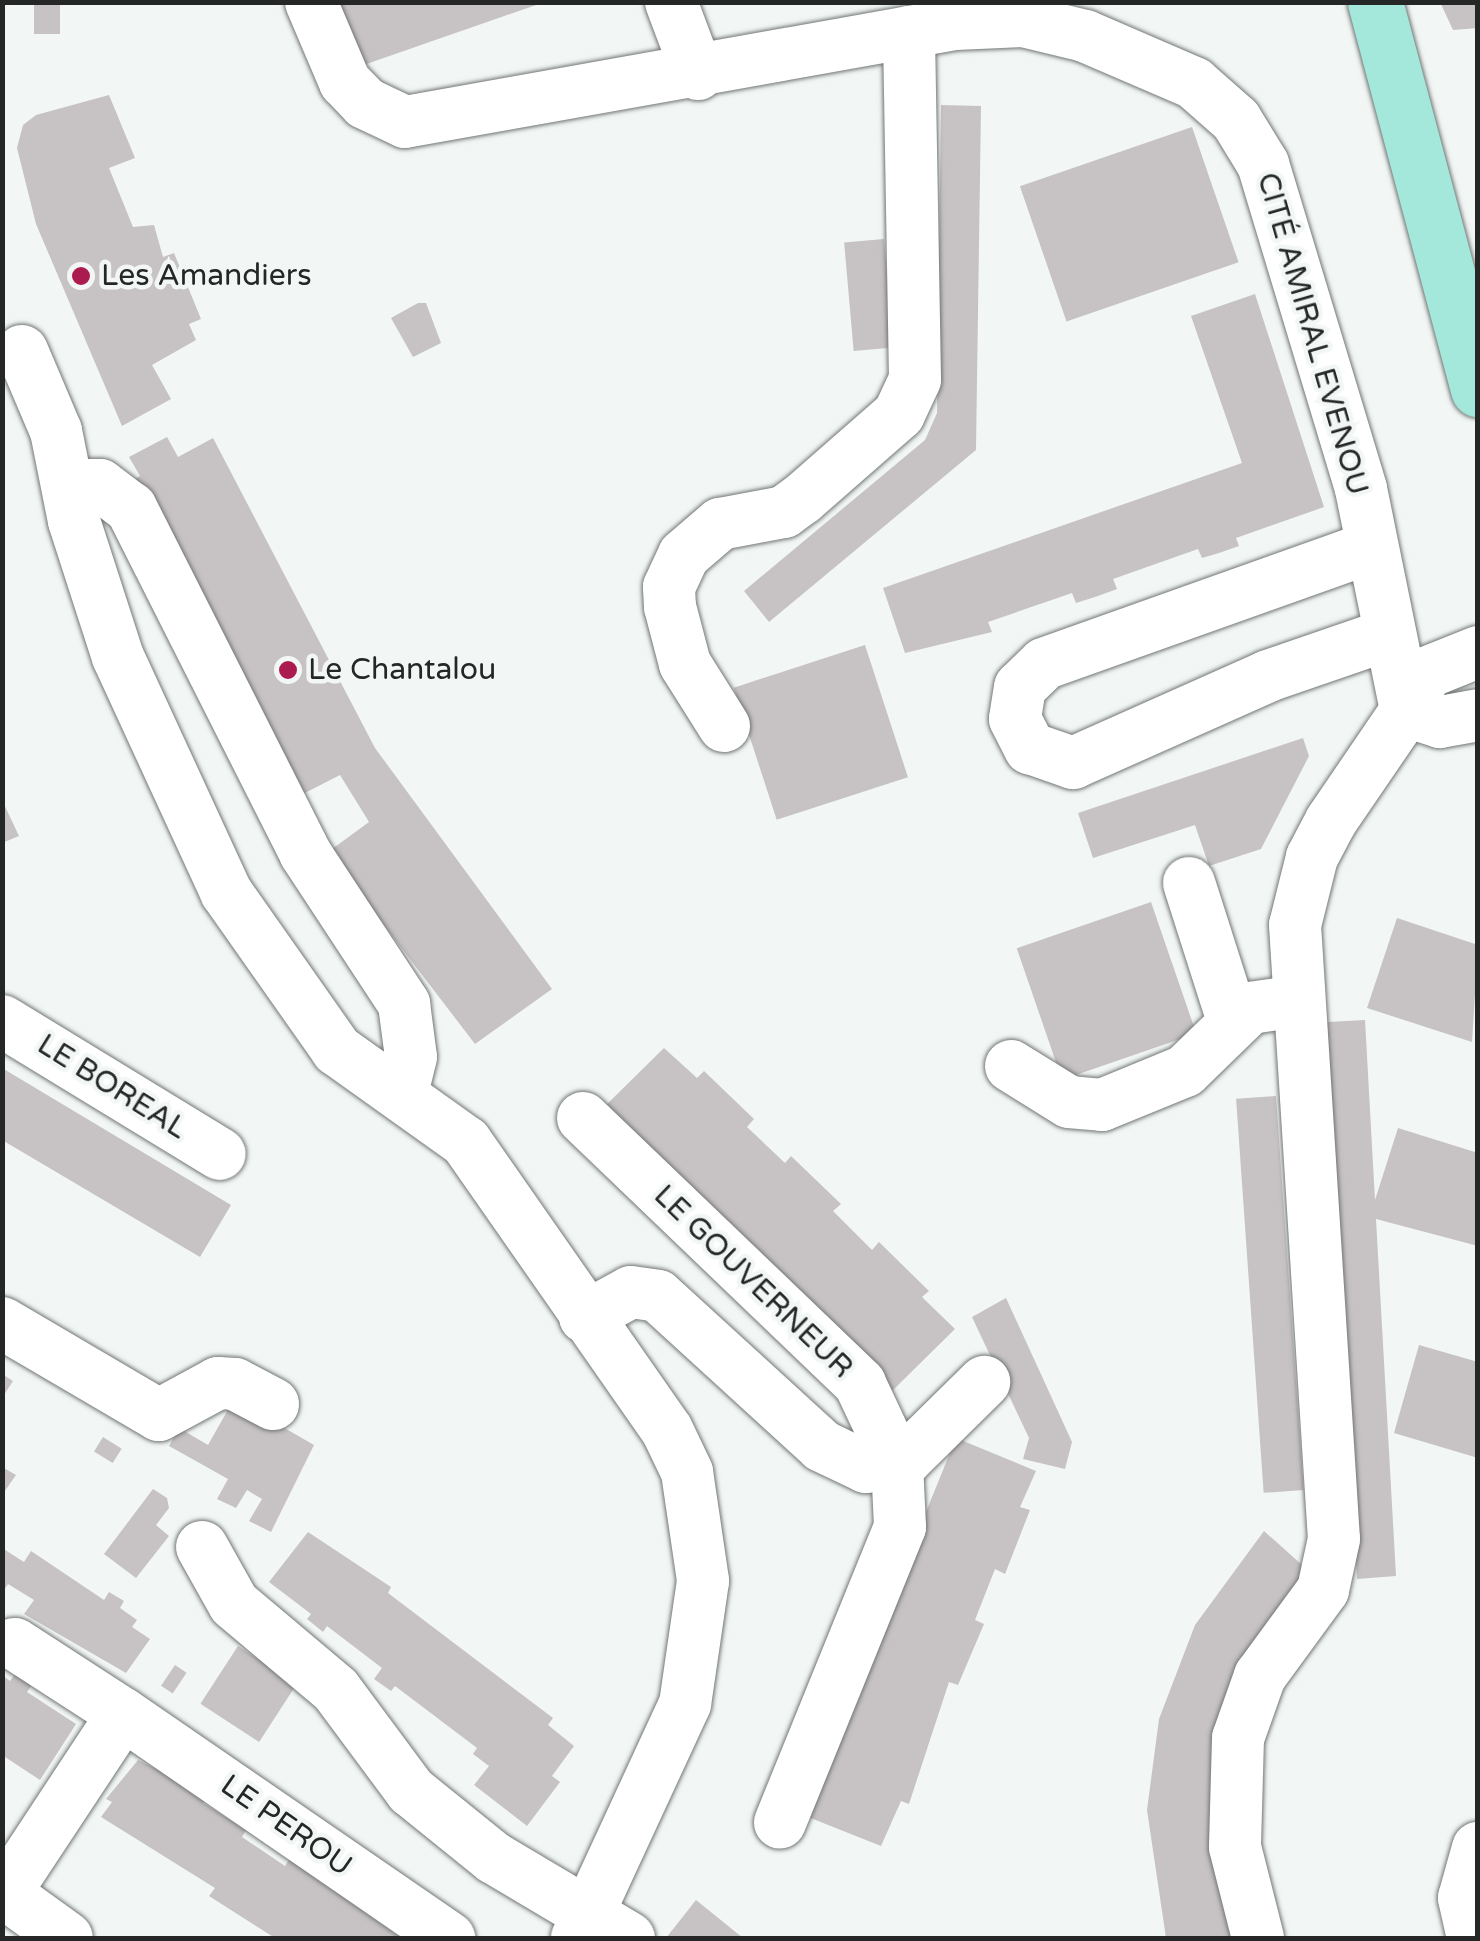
<!DOCTYPE html>
<html>
<head>
<meta charset="utf-8">
<style>
  body { margin:0 }
  #map { position:relative; width:1480px; height:1941px; overflow:hidden; background:#f2f7f6; font-family:"Varela Round",sans-serif }
  div>[style] { position:absolute }
  .building>* { inset:0; background:#c7c2c3; transform-origin:0 0 }
  .roads { filter:drop-shadow(0 0 2px #727675) drop-shadow(0 0 2px #727675) }
  .minor>* { height:52px; margin:-26px; padding:0 26px; transform-origin:26px; border-radius:26px; background:#fff }
  .major>* { height:55px; margin:-27.5px; padding:0 27.5px; transform-origin:27.5px; border-radius:27.5px; background:#a3e8da }
  .dots>* { width:28px; height:28px; translate:-50% -50%; box-sizing:border-box; border:5px solid #f2f7f6; border-radius:50% }
  span { translate:-50% -50%; white-space:nowrap; text-align:center; line-height:1.15; -webkit-text-stroke:9px #f2f7f6; paint-order:stroke }
  .poi-label { font-size:30px; color:#252726 }
  .left { translate:0 -50%; text-align:left }
  .street-label { font-size:30px; color:#252726 }
  .frame { position:absolute; inset:0; border:5px solid #252726; pointer-events:none }
</style>
</head>
<body>
<div id="map">
  <div class="building">
    <i style="left:34px;top:2px;width:26px;height:32px"></i>
    <i style="clip-path:polygon(332px 2px,542px 2px,542px 3px,355px 68px)"></i>
    <i style="clip-path:polygon(1440px 2px,1478px 2px,1478px 28px,1453px 30px)"></i>
    <i style="clip-path:polygon(109px 95px,135px 158px,109px 168px,133px 227px,154px 225px,163px 257px,174px 253px,201px 319px,189px 324px,196px 340px,152px 365px,171px 399px,122px 426px,36px 224px,17px 148px,23px 125px,36px 115px)"></i>
    <i style="clip-path:polygon(941px 105px,981px 106px,976px 450px,769px 622px,744px 591px,925px 440px,937px 413px)"></i>
    <i style="left:1192px;top:127px;width:143px;height:182px;rotate:71deg"></i>
    <i style="left:884px;top:239px;width:109px;height:40px;rotate:85deg"></i>
    <i style="clip-path:polygon(1255px 294px,1324px 507px,1236px 538px,1239px 546px,1219px 553px,1202px 558px,1198px 549px,1113px 579px,1117px 589px,1098px 596px,1076px 603px,1072px 593px,988px 622px,992px 632px,905px 653px,883px 588px,1242px 463px,1191px 316px)"></i>
    <i style="clip-path:polygon(418px 303px,426px 303px,441px 343px,413px 357px,391px 318px)"></i>
    <i style="clip-path:polygon(167px 437px,178px 457px,213px 438px,375px 748px,552px 989px,475px 1044px,328px 852px,369px 822px,340px 775px,297px 797px,130px 482px,140px 476px,129px 457px)"></i>
    <i style="left:865px;top:645px;width:139px;height:138px;rotate:72deg"></i>
    <i style="clip-path:polygon(1303px 738px,1309px 756px,1261px 849px,1209px 866px,1195px 825px,1093px 858px,1078px 813px)"></i>
    <i style="clip-path:polygon(2px 800px,19px 836px,2px 843px)"></i>
    <i style="left:1151px;top:902px;width:139px;height:142px;rotate:71deg"></i>
    <i style="clip-path:polygon(1397px 918px,1478px 945px,1472px 1042px,1367px 1008px)"></i>
    <i style="clip-path:polygon(1365px 1020px,1375px 1200px,1398px 1128px,1478px 1153px,1478px 1246px,1376px 1219px,1396px 1576px,1357px 1579px,1327px 1022px)"></i>
    <i style="clip-path:polygon(664px 1048px,697px 1078px,704px 1071px,754px 1119px,747px 1127px,785px 1163px,791px 1156px,841px 1204px,833px 1211px,872px 1250px,879px 1242px,929px 1291px,922px 1297px,955px 1329px,891px 1392px,602px 1109px)"></i>
    <i style="clip-path:polygon(2px 1068px,231px 1205px,200px 1257px,2px 1140px)"></i>
    <i style="left:1276px;top:1096px;width:395px;height:40px;rotate:86deg"></i>
    <i style="clip-path:polygon(1006px 1298px,1072px 1442px,1065px 1469px,1023px 1459px,1029px 1438px,972px 1317px)"></i>
    <i style="clip-path:polygon(1419px 1345px,1478px 1362px,1478px 1458px,1394px 1433px)"></i>
    <i style="clip-path:polygon(2px 1374px,13px 1381px,2px 1398px)"></i>
    <i style="clip-path:polygon(234px 1399px,314px 1445px,271px 1532px,249px 1521px,262px 1499px,247px 1490px,236px 1508px,217px 1499px,228px 1479px,169px 1446px,179px 1428px,208px 1445px)"></i>
    <i style="left:103px;top:1437px;width:22px;height:17px;rotate:32deg"></i>
    <i style="clip-path:polygon(956px 1438px,1036px 1471px,1020px 1507px,1030px 1510px,1005px 1574px,995px 1569px,975px 1620px,984px 1624px,958px 1685px,949px 1682px,909px 1804px,901px 1801px,881px 1846px,803px 1815px)"></i>
    <i style="clip-path:polygon(2px 1467px,16px 1475px,2px 1495px)"></i>
    <i style="clip-path:polygon(153px 1489px,167px 1498px,169px 1508px,156px 1525px,169px 1536px,136px 1578px,104px 1554px)"></i>
    <i style="clip-path:polygon(1264px 1531px,1311px 1573px,1274px 1618px,1236px 1938px,1166px 1938px,1147px 1810px,1159px 1719px,1195px 1625px)"></i>
    <i style="clip-path:polygon(308px 1532px,391px 1587px,388px 1593px,553px 1718px,548px 1725px,574px 1746px,552px 1776px,560px 1782px,527px 1826px,474px 1785px,489px 1766px,473px 1754px,477px 1748px,395px 1686px,391px 1691px,374px 1679px,382px 1668px,327px 1626px,323px 1632px,307px 1619px,311px 1614px,269px 1582px)"></i>
    <i style="clip-path:polygon(2px 1548px,24px 1562px,31px 1551px,104px 1600px,109px 1592px,124px 1601px,120px 1608px,137px 1620px,132px 1627px,150px 1639px,126px 1673px,24px 1614px,34px 1600px,8px 1584px,2px 1593px)"></i>
    <i style="left:238px;top:1646px;width:70px;height:69px;rotate:33deg"></i>
    <i style="left:175px;top:1665px;width:14px;height:25px;rotate:34deg"></i>
    <i style="clip-path:polygon(15px 1674px,32px 1685px,27px 1692px,76px 1724px,40px 1780px,2px 1755px,2px 1675px,10px 1681px)"></i>
    <i style="clip-path:polygon(138px 1760px,208px 1795px,203px 1803px,246px 1830px,242px 1837px,285px 1866px,290px 1858px,398px 1936px,402px 1930px,418px 1938px,275px 1938px,209px 1896px,215px 1888px,101px 1817px,112px 1802px,106px 1799px)"></i>
    <i style="clip-path:polygon(696px 1900px,743px 1938px,666px 1938px)"></i>
  </div>
  <div class="roads">
    <div class="minor">
      <i style="left:311px;top:2px;width:87px;rotate:67deg"></i>
      <i style="left:345px;top:82px;width:29px;rotate:46deg"></i>
      <i style="left:365px;top:103px;width:44px;rotate:25.4deg"></i>
      <i style="left:405px;top:122px;width:559px;rotate:-10.1deg"></i>
      <i style="left:955px;top:24px;width:68px;rotate:-2.5deg"></i>
      <i style="left:1023px;top:21px;width:64px;rotate:13.6deg"></i>
      <i style="left:1085px;top:36px;width:119px;rotate:23.3deg"></i>
      <i style="left:1194px;top:83px;width:56px;rotate:41.4deg"></i>
      <i style="left:1236px;top:120px;width:52px;rotate:58.5deg"></i>
      <i style="left:1263px;top:164px;width:339px;rotate:73.2deg"></i>
      <i style="left:1361px;top:489px;width:227px;rotate:78.5deg"></i>
      <i style="left:1406px;top:711px;width:133px;rotate:124.3deg"></i>
      <i style="left:1331px;top:821px;width:41px;rotate:117.8deg"></i>
      <i style="left:1312px;top:857px;width:70px;rotate:104deg"></i>
      <i style="left:1295px;top:925px;width:615px;rotate:86.37deg"></i>
      <i style="left:1334px;top:1539px;width:52px;rotate:102.2deg"></i>
      <i style="left:1323px;top:1590px;width:107px;rotate:126.2deg"></i>
      <i style="left:1260px;top:1676px;width:66px;rotate:109.5deg"></i>
      <i style="left:1238px;top:1738px;width:109px;rotate:91.6deg"></i>
      <i style="left:1235px;top:1847px;width:94px;rotate:75.8deg"></i>
      <i style="left:671px;top:2px;width:77px;rotate:69.4deg"></i>
      <i style="left:22px;top:351px;width:87px;rotate:67deg"></i>
      <i style="left:56px;top:431px;width:92px;rotate:78.7deg"></i>
      <i style="left:74px;top:521px;width:143px;rotate:72.1deg"></i>
      <i style="left:118px;top:657px;width:259px;rotate:65.3deg"></i>
      <i style="left:226px;top:892px;width:193px;rotate:54.9deg"></i>
      <i style="left:337px;top:1050px;width:158px;rotate:35.5deg"></i>
      <i style="left:466px;top:1142px;width:351px;rotate:55.1deg"></i>
      <i style="left:667px;top:1430px;width:47px;rotate:64.5deg"></i>
      <i style="left:687px;top:1472px;width:110px;rotate:81.6deg"></i>
      <i style="left:703px;top:1581px;width:124px;rotate:98.3deg"></i>
      <i style="left:685px;top:1704px;width:258px;rotate:114.8deg"></i>
      <i style="left:68px;top:485px;width:32px"></i>
      <i style="left:100px;top:485px;width:39px;rotate:37deg"></i>
      <i style="left:131px;top:508px;width:386px;rotate:63.2deg"></i>
      <i style="left:305px;top:853px;width:181px;rotate:56.7deg"></i>
      <i style="left:404px;top:1004px;width:53px;rotate:82.5deg"></i>
      <i style="left:411px;top:1057px;width:37px;rotate:104deg"></i>
      <i style="left:1369px;top:548px;width:345px;rotate:160.4deg"></i>
      <i style="left:1044px;top:664px;width:33px;rotate:136deg"></i>
      <i style="left:1020px;top:687px;width:32px;rotate:99deg"></i>
      <i style="left:1015px;top:719px;width:33px;rotate:63deg"></i>
      <i style="left:1030px;top:748px;width:46px;rotate:19.2deg"></i>
      <i style="left:1073px;top:763px;width:214px;rotate:-24deg"></i>
      <i style="left:1268px;top:676px;width:126px;rotate:-19deg"></i>
      <i style="left:1478px;top:652px;width:56px;rotate:158deg"></i>
      <i style="left:1426px;top:673px;width:43px;rotate:117.8deg"></i>
      <i style="left:1406px;top:711px;width:36px;rotate:18deg"></i>
      <i style="left:1440px;top:722px;width:39px;rotate:-10deg"></i>
      <i style="left:724px;top:726px;width:73px;rotate:-122.2deg"></i>
      <i style="left:685px;top:664px;width:59px;rotate:-104.7deg"></i>
      <i style="left:670px;top:607px;width:20px;rotate:-93deg"></i>
      <i style="left:669px;top:587px;width:35px;rotate:-65deg"></i>
      <i style="left:684px;top:555px;width:48px;rotate:-40.7deg"></i>
      <i style="left:720px;top:524px;width:65px;rotate:-10.6deg"></i>
      <i style="left:784px;top:512px;width:22px;rotate:-36deg"></i>
      <i style="left:802px;top:499px;width:129px;rotate:-41.2deg"></i>
      <i style="left:899px;top:414px;width:38px;rotate:-65deg"></i>
      <i style="left:915px;top:379px;width:347px;rotate:-91deg"></i>
      <i style="left:1189px;top:883px;width:145px;rotate:72.3deg"></i>
      <i style="left:2px;top:1021px;width:255px;rotate:31.4deg"></i>
      <i style="left:1011px;top:1066px;width:68px;rotate:31.8deg"></i>
      <i style="left:1069px;top:1102px;width:33px;rotate:5deg"></i>
      <i style="left:1102px;top:1105px;width:90px;rotate:-22.3deg"></i>
      <i style="left:1185px;top:1071px;width:91px;rotate:-44.1deg"></i>
      <i style="left:1250px;top:1008px;width:49px;rotate:-8.1deg"></i>
      <i style="left:583px;top:1118px;width:384px;rotate:43.8deg"></i>
      <i style="left:860px;top:1384px;width:87px;rotate:64.9deg"></i>
      <i style="left:897px;top:1463px;width:64px;rotate:87.3deg"></i>
      <i style="left:900px;top:1527px;width:319px;rotate:112.1deg"></i>
      <i style="left:585px;top:1317px;width:52px;rotate:-28.5deg"></i>
      <i style="left:631px;top:1292px;width:27px;rotate:8deg"></i>
      <i style="left:658px;top:1296px;width:222px;rotate:42.4deg"></i>
      <i style="left:822px;top:1446px;width:49px;rotate:25.5deg"></i>
      <i style="left:866px;top:1467px;width:41px;rotate:-11.3deg"></i>
      <i style="left:906px;top:1459px;width:110px;rotate:-44.6deg"></i>
      <i style="left:2px;top:1323px;width:182px;rotate:30.4deg"></i>
      <i style="left:159px;top:1415px;width:67px;rotate:-28.5deg"></i>
      <i style="left:218px;top:1383px;width:17px;rotate:3deg"></i>
      <i style="left:235px;top:1384px;width:43px;rotate:27.8deg"></i>
      <i style="left:202px;top:1547px;width:65px;rotate:60.7deg"></i>
      <i style="left:234px;top:1604px;width:133px;rotate:40.1deg"></i>
      <i style="left:336px;top:1690px;width:126px;rotate:53.4deg"></i>
      <i style="left:411px;top:1791px;width:107px;rotate:38.9deg"></i>
      <i style="left:494px;top:1858px;width:157px;rotate:30.7deg"></i>
      <i style="left:123px;top:1714px;width:396px;rotate:34.5deg"></i>
      <i style="left:2px;top:1891px;width:80px;rotate:35.9deg"></i>
      <i style="left:5px;top:1893px;width:214px;rotate:-56.6deg"></i>
      <i style="left:123px;top:1714px;width:129px;rotate:-147.1deg"></i>
      <i style="left:1473px;top:1938px;width:41px;rotate:-102.7deg"></i>
      <i style="left:1464px;top:1898px;width:52px;rotate:-74.4deg"></i>
    </div>
    <div class="major">
      <i style="left:1375px;top:2px;width:401px;rotate:75.1deg"></i>
    </div>
  </div>
  <div class="dots">
    <i style="left:81px;top:276px;background:#ac1b50"></i>
    <i style="left:288px;top:670px;background:#ac1b50"></i>
  </div>
  <div class="poi-label">
    <span class="left" style="left:101px;top:276px">Les Amandiers</span>
    <span class="left" style="left:308px;top:670px">Le Chantalou</span>
  </div>
  <div class="street-label">
    <span style="left:1312px;top:334px;rotate:74deg">CITÉ AMIRAL EVENOU</span>
    <span style="left:112px;top:1087px;rotate:32deg">LE BOREAL</span>
    <span style="left:753px;top:1282px;rotate:44deg">LE GOUVERNEUR</span>
    <span style="left:286px;top:1826px;rotate:35deg">LE PEROU</span>
  </div>
  <div class="frame"></div>
</div>
</body>
</html>
